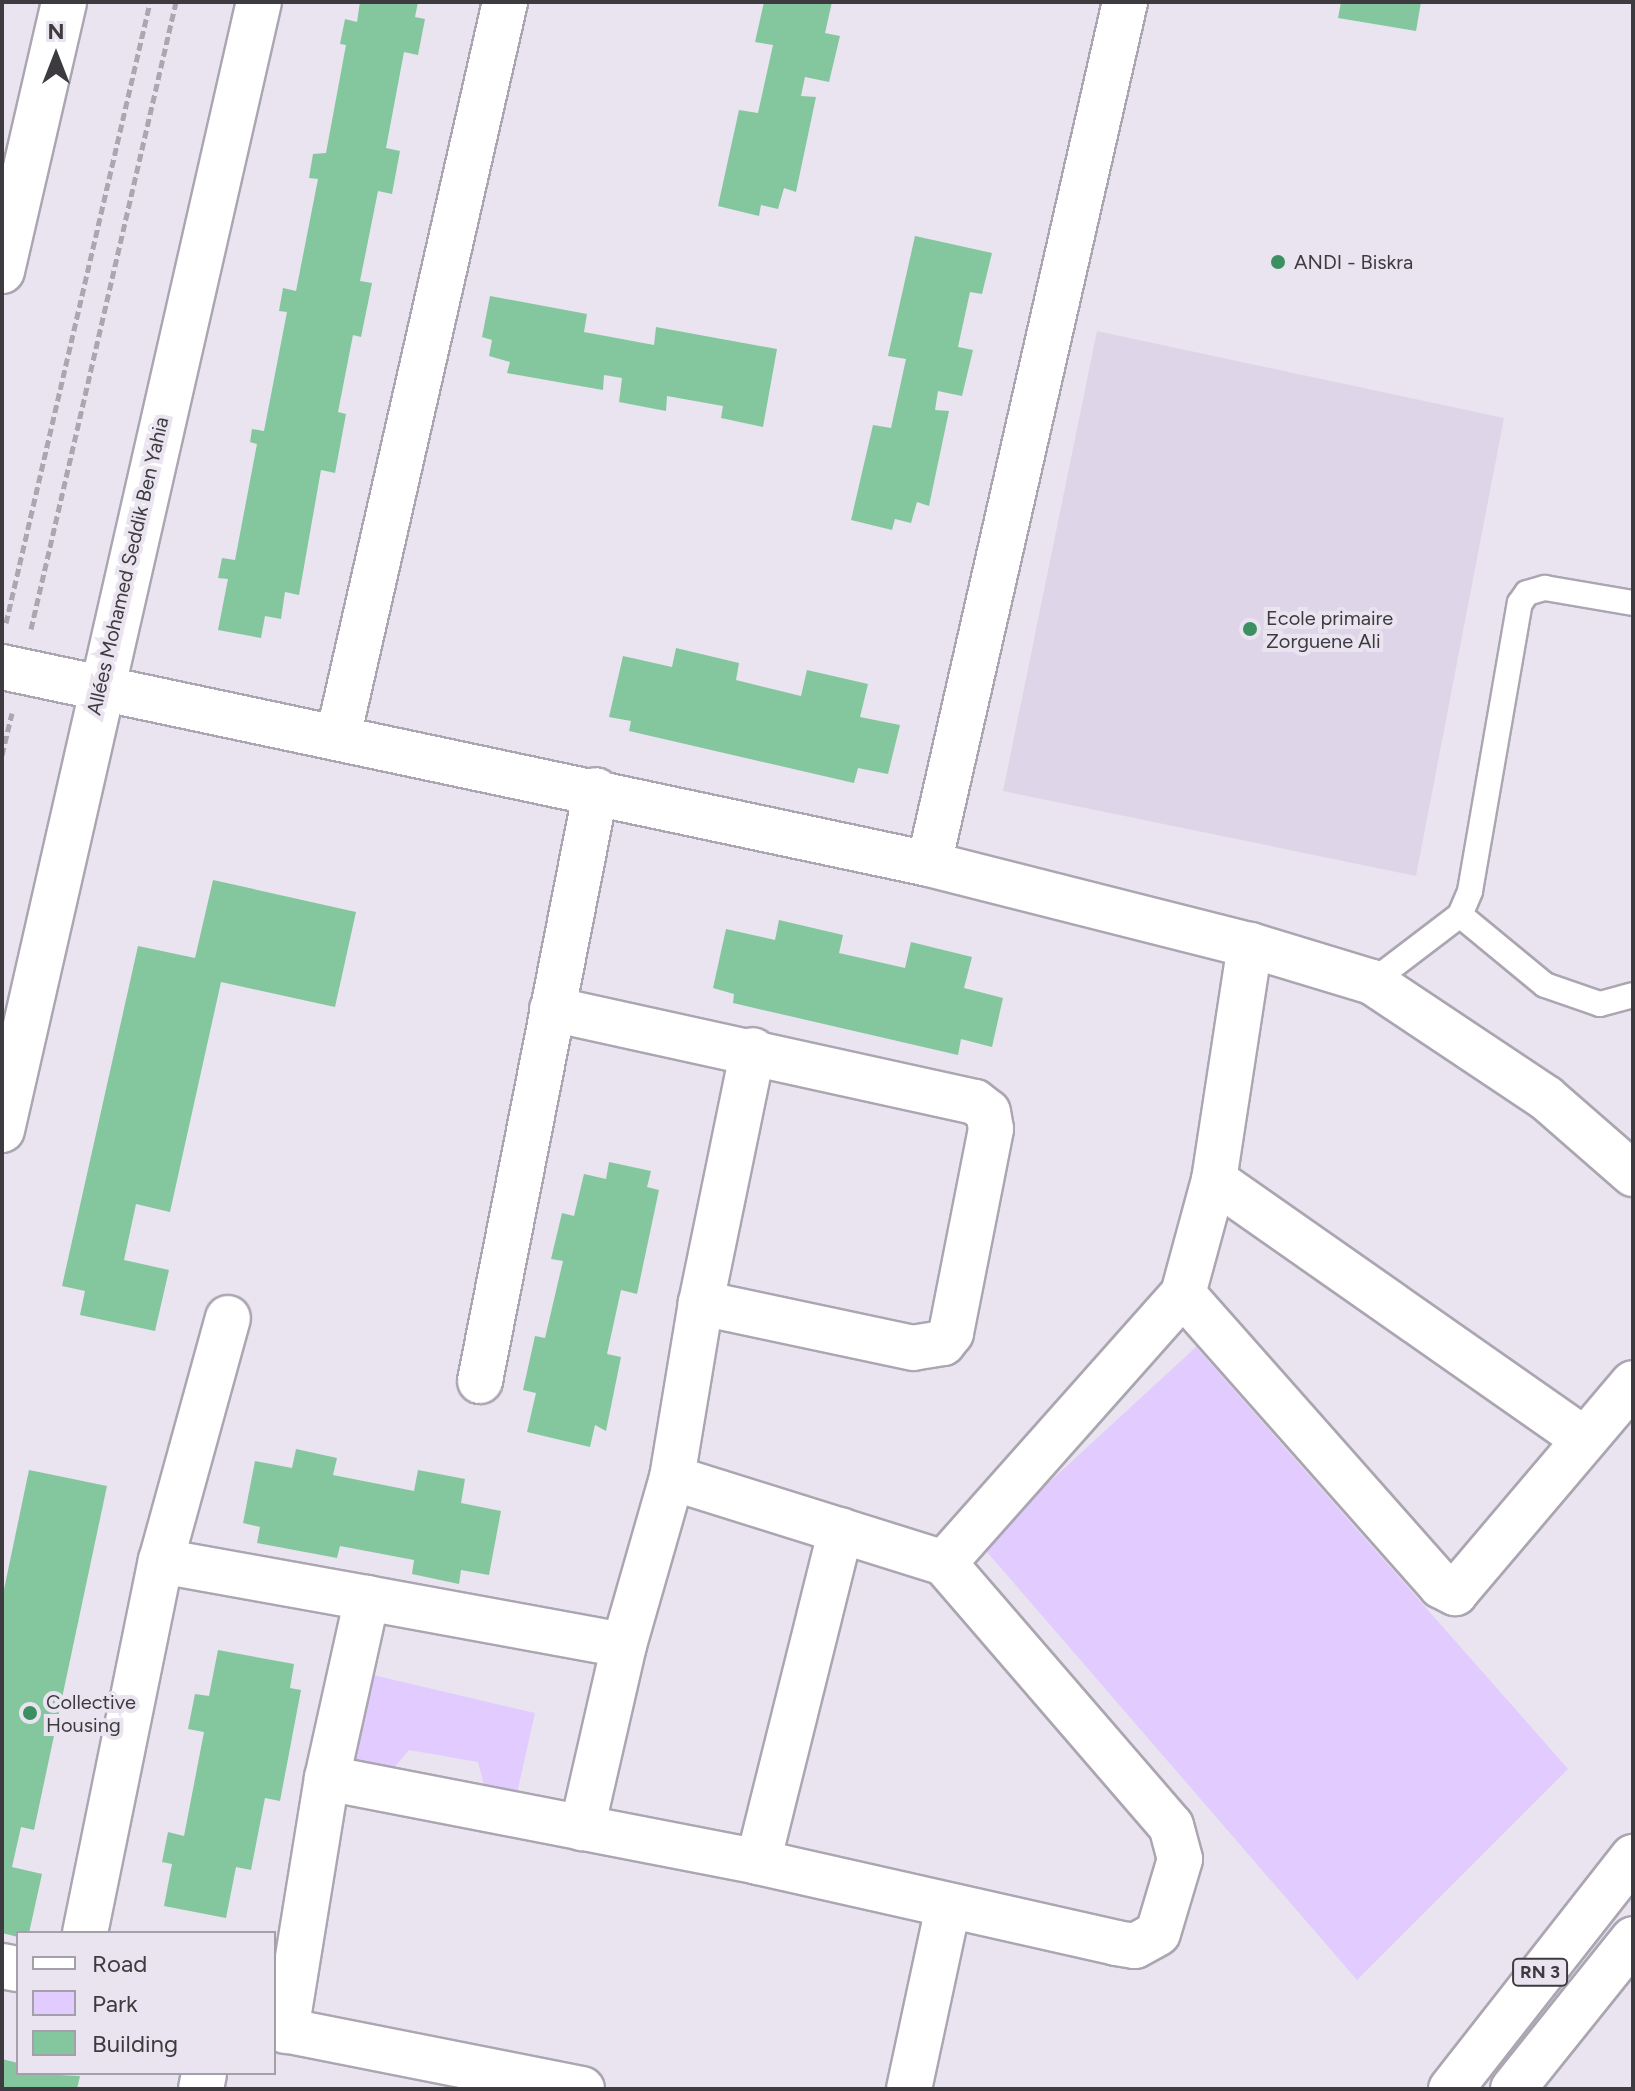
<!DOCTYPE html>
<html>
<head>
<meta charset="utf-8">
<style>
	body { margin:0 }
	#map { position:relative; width:1635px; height:2091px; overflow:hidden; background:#e9e4ef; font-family:Figtree,sans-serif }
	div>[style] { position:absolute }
	.built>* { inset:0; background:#ded6e8 }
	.green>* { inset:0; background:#e2cbfe }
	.building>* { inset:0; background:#84c79e }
	.path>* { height:5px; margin-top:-2.5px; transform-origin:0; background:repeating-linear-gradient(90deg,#aba7b0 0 8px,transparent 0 12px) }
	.roads { filter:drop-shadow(2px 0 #aba6b1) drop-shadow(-2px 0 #aba6b1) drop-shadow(0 2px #aba6b1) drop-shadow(0 -2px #aba6b1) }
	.lane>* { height:24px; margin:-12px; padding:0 12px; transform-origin:12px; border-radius:12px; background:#fff }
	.street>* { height:44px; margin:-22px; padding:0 22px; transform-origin:22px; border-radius:22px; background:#fff }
	.secondary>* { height:44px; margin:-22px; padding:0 22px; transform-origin:22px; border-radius:22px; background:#fff }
	.primary>* { height:44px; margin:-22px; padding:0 22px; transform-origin:22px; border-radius:22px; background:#fff }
	.dots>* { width:22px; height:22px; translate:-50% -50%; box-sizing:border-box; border:4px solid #e9e4ef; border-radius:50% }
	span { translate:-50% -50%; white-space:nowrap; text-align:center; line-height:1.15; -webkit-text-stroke:8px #e9e4ef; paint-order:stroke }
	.shield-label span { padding:2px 6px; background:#e9e4ef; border:2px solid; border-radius:6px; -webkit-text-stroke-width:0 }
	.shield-label { font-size:18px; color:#3d3b3f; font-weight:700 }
	.poi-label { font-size:20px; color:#3d3b3f }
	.left { translate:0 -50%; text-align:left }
	.street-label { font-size:20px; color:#3d3b3f }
	.frame { position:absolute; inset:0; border:4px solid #3d3b3f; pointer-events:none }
	.legend { position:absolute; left:16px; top:1931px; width:260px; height:144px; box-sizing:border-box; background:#e9e4ef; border:2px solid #a4a0a9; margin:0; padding:10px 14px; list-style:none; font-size:24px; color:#3d3b3f }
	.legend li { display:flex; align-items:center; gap:16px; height:40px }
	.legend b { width:40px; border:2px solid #a4a0a9 }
	.north { position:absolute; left:16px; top:16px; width:80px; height:80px; -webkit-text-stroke:6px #e9e4ef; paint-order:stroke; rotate:0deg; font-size:22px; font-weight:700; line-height:32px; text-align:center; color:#3d3b3f }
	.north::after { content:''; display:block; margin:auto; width:28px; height:36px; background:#3d3b3f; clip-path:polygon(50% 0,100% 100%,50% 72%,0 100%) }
</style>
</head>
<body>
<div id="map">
	<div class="built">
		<i style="clip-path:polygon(1097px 331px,1504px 418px,1416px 876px,1003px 791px)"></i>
	</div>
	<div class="green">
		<i style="clip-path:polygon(1196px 1347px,1568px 1769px,1357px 1980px,981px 1545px)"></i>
		<i style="clip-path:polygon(373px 1675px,535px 1713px,517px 1793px,484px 1785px,478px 1762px,409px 1750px,389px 1774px,352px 1766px)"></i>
	</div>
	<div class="building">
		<i style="clip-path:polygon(360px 2px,418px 2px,415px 17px,425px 19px,418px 55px,404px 52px,386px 148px,400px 151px,392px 194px,378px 191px,360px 281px,372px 283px,361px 337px,353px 335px,338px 412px,346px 414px,335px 473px,321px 470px,299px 595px,285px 592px,281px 619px,265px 616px,261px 638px,218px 630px,228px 579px,218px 578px,222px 558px,235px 560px,257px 444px,250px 442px,252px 429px,264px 431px,287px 312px,279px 311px,283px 288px,296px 291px,318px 179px,309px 178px,313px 154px,326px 153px,346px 45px,340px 44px,345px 19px,357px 22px)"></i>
		<i style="clip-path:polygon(764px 2px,832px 2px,825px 33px,840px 36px,829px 82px,805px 77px,801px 96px,816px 97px,796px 192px,784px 188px,778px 209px,761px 205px,759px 216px,718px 206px,739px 110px,758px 113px,773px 45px,755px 42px)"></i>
		<i style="clip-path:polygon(1341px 2px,1421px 2px,1416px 31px,1338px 18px)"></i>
		<i style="clip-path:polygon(915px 236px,992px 253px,982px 294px,970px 292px,958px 347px,973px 350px,962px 396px,938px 391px,935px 410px,949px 411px,929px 506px,917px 502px,911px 523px,895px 519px,892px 530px,851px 520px,873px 425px,891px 428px,906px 359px,888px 356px)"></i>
		<i style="clip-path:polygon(490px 296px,587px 314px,584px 332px,654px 345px,656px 327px,777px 349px,763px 427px,721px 418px,723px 406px,667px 396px,666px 411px,619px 402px,622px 378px,604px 375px,603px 390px,507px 373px,510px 362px,489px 356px,492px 340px,482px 337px)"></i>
		<i style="clip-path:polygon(676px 648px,739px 663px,736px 680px,801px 696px,807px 670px,868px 684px,860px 717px,900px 725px,888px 774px,858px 768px,854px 783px,629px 731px,631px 721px,609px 717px,623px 656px,672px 667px)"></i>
		<i style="clip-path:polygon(213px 880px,356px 912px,335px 1007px,221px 982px,170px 1212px,136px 1204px,124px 1260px,169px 1270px,155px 1331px,80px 1315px,85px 1291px,62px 1286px,138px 946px,195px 958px)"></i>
		<i style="clip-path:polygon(779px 920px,843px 935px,839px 953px,905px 968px,911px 942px,972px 957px,964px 988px,1003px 998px,992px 1047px,961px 1039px,958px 1055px,733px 1003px,734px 994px,713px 988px,726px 929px,775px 940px)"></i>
		<i style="clip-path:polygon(609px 1162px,651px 1171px,647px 1187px,659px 1190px,637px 1294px,621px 1290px,607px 1354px,621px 1357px,606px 1431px,595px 1425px,590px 1447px,527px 1432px,536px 1393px,523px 1390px,535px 1336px,545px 1338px,563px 1261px,551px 1259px,562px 1213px,574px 1216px,584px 1174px,606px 1179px)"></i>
		<i style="clip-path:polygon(296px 1449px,337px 1458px,333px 1475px,414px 1491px,418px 1470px,465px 1479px,461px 1503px,501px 1511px,489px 1575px,461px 1570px,459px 1584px,412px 1574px,414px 1560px,340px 1546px,337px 1558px,257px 1543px,260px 1527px,243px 1523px,255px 1461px,292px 1468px)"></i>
		<i style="clip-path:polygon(29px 1470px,107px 1486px,34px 1830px,21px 1827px,12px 1867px,42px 1874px,29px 1933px,18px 1937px,2px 1933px,2px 1599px)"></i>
		<i style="clip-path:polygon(218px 1650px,294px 1664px,290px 1688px,301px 1690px,280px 1801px,265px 1798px,251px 1870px,236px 1867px,226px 1918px,164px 1906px,172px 1864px,162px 1862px,168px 1832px,184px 1836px,204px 1732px,188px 1729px,195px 1694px,209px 1696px)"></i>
		<i style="clip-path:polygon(2px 2059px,18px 2063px,18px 2073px,80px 2076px,77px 2089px,2px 2089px)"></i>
	</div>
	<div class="path">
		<i style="left:6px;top:623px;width:637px;rotate:-76.94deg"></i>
		<i style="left:31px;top:629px;width:644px;rotate:-76.98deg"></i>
		<i style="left:2px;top:755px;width:43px;rotate:-76.6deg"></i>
	</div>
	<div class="roads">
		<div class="lane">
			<i style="left:1460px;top:915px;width:110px;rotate:39.5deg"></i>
			<i style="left:1545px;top:985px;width:58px;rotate:19.1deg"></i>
			<i style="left:1600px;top:1004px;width:34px;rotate:-15deg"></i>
			<i style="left:1372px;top:982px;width:111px;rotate:-37.3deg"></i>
			<i style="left:1460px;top:915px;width:26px;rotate:-67deg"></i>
			<i style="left:1470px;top:891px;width:292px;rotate:-80.2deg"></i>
			<i style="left:1520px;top:603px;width:12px;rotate:-55deg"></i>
			<i style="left:1527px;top:593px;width:19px;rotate:-16deg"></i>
			<i style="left:1545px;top:588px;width:89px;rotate:9.7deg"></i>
		</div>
		<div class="street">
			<i style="left:2px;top:667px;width:948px;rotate:12deg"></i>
			<i style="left:929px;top:864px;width:331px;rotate:14.2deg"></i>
			<i style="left:1250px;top:945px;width:127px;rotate:16.9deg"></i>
			<i style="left:1372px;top:982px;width:209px;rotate:33.7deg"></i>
			<i style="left:1546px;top:1098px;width:116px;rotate:41.1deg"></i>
			<i style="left:338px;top:737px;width:754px;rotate:-77.2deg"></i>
			<i style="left:929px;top:864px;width:884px;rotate:-77.19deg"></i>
			<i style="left:552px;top:1009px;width:433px;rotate:12.4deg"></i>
			<i style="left:975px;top:1102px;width:16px;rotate:38deg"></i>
			<i style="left:988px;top:1112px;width:17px;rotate:80deg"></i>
			<i style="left:991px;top:1129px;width:208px;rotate:101.1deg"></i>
			<i style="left:951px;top:1333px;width:13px;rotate:129deg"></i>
			<i style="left:943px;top:1343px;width:30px;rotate:171deg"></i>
			<i style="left:913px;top:1348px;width:217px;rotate:-168deg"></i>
			<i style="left:1214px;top:1180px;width:452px;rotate:35deg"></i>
			<i style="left:1183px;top:1294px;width:390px;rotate:48.5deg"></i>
			<i style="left:1441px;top:1586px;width:16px;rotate:27deg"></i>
			<i style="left:1455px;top:1593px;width:275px;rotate:-49.7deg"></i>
			<i style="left:480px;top:1381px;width:602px;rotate:-78.9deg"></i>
			<i style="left:161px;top:1561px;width:209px;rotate:10.2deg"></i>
			<i style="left:367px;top:1598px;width:184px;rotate:102.5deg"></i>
			<i style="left:327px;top:1778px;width:439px;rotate:11deg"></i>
			<i style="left:758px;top:1862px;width:367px;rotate:12.7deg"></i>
			<i style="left:1116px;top:1943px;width:19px;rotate:9deg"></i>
			<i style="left:1135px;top:1946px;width:26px;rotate:-29deg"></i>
			<i style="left:1158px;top:1933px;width:77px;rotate:-73.4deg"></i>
			<i style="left:1180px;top:1859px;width:34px;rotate:-105deg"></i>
			<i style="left:1171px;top:1826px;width:347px;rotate:-130.8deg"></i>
			<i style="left:944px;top:1563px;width:285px;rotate:-162.6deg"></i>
			<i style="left:944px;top:1563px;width:360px;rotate:-48.4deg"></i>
			<i style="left:1183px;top:1294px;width:118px;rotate:-74.8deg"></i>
			<i style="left:1214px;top:1180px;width:238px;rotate:-81.3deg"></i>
			<i style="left:367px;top:1598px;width:261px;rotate:10.4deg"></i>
			<i style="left:624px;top:1645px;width:188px;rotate:102.9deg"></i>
			<i style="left:624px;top:1645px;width:174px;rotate:-74deg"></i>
			<i style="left:672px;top:1478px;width:177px;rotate:-80.6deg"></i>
			<i style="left:701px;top:1303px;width:258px;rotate:-78.4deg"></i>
			<i style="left:758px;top:1862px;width:342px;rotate:-76deg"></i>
			<i style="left:85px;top:1933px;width:380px;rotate:-78.5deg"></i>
			<i style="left:161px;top:1561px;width:252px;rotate:-74.6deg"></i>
			<i style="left:2px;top:1966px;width:16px;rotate:11deg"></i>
			<i style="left:274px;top:2028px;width:314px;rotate:11.2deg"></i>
			<i style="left:286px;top:2031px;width:256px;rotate:-80.8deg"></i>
			<i style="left:201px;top:2089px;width:16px;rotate:-79deg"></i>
			<i style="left:909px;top:2089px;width:186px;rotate:-77.9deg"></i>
		</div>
		<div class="secondary">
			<i style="left:2px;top:271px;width:276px;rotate:-77deg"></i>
			<i style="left:2px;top:1130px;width:1157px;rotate:-77.17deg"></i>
		</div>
		<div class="primary">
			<i style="left:1451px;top:2089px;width:295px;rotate:-51.9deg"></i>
			<i style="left:1513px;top:2089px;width:192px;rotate:-51.3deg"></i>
		</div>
	</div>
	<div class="dots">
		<i style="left:1278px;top:262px;background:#3c8f61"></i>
		<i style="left:1250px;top:629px;background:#3c8f61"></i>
		<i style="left:30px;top:1713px;background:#3c8f61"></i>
	</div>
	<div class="shield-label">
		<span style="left:1540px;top:1972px">RN 3</span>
	</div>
	<div class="poi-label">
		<span class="left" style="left:1294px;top:262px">ANDI - Biskra</span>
		<span class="left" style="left:1266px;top:630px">Ecole primaire<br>Zorguene Ali</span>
		<span class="left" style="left:46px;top:1714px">Collective<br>Housing</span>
	</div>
	<div class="street-label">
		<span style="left:128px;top:566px;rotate:-77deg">Allées Mohamed Seddik Ben Yahia</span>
	</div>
	<div class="frame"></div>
	<ul class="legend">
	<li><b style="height:10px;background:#fff"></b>Road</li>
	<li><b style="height:22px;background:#e2cbfe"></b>Park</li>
	<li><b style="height:22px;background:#84c79e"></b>Building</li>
	</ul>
	<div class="north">N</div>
</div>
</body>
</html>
